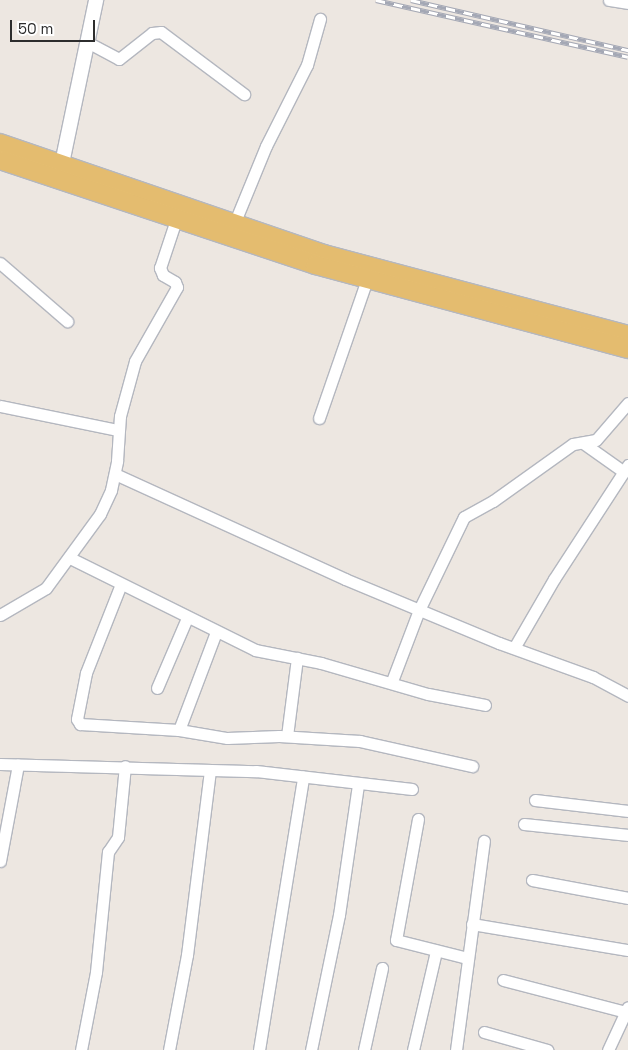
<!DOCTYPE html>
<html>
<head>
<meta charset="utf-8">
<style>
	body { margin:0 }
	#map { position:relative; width:628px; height:1050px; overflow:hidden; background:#ede7e1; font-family:"Space Grotesk",sans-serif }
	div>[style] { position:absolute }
	.roads { filter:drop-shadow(1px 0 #b4b7bf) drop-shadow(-1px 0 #b4b7bf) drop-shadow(0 1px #b4b7bf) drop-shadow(0 -1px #b4b7bf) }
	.minor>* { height:11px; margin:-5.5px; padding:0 5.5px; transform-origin:5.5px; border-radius:5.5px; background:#fff }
	.tertiary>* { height:14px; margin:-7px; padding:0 7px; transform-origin:7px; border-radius:7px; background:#fff }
	.primary>* { height:18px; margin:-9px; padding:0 9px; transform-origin:9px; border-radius:9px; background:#e4bc6f }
	.rail>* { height:5px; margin-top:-2.5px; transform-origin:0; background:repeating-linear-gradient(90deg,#fff 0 9px,#a4a8b5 0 18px); box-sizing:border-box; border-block:1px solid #a4a8b5 }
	span { translate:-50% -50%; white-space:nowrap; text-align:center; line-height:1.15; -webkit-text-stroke:4.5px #fff; paint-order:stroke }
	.scale { position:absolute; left:10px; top:20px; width:85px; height:22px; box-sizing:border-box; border:2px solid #2d2d2d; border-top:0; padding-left:6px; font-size:15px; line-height:18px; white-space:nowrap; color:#2d2d2d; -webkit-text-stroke:4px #fff; paint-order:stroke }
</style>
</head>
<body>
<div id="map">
	<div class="roads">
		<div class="minor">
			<i style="left:609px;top:0;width:19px;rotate:9deg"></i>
			<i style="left:87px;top:42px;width:36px;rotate:28deg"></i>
			<i style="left:119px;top:59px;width:42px;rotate:-38.2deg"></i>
			<i style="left:152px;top:33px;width:9px;rotate:-6deg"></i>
			<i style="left:161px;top:32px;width:104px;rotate:36.8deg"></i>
			<i style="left:234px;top:224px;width:84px;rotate:-67.7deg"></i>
			<i style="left:266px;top:146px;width:91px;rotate:-63.2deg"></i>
			<i style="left:307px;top:65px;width:48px;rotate:-74.2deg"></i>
			<i style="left:0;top:263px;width:89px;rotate:40.9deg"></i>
			<i style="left:0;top:406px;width:120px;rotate:11.5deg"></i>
			<i style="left:319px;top:418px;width:147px;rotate:-70.9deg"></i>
			<i style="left:583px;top:443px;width:50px;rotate:35.3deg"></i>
			<i style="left:115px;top:474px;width:253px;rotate:24.5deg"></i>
			<i style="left:345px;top:579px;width:167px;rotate:22.6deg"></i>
			<i style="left:499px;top:643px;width:100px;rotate:19.9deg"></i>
			<i style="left:593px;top:677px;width:40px;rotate:28deg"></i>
			<i style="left:70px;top:558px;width:207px;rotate:26.4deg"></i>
			<i style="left:255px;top:650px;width:67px;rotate:11.1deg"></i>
			<i style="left:321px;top:663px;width:111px;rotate:16.2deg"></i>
			<i style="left:428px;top:694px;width:58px;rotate:10.9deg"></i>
			<i style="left:121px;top:584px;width:96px;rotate:111.5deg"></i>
			<i style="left:86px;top:673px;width:47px;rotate:101.1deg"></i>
			<i style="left:77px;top:719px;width:6px;rotate:59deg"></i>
			<i style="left:80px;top:724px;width:99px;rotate:3.5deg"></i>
			<i style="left:179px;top:730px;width:49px;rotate:9.5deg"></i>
			<i style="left:227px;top:738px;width:52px;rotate:-2.2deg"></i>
			<i style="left:279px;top:736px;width:81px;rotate:3.5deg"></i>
			<i style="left:360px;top:741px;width:115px;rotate:12.6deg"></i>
			<i style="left:0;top:615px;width:53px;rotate:-30.4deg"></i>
			<i style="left:46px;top:588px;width:92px;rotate:-53.9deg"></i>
			<i style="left:100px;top:514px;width:26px;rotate:-65deg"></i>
			<i style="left:111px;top:490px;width:30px;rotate:-78deg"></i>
			<i style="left:117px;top:461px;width:45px;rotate:-86.2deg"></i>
			<i style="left:120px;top:416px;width:57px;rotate:-74.7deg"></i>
			<i style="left:135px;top:361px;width:85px;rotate:-60.4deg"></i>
			<i style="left:177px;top:287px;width:5px;rotate:-112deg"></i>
			<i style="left:175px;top:282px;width:14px;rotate:-150deg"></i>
			<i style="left:163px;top:275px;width:8px;rotate:-113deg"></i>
			<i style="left:160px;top:268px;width:51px;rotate:-71.6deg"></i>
			<i style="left:514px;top:648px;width:80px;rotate:-59.9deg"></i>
			<i style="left:554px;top:579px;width:136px;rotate:-57deg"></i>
			<i style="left:392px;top:681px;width:76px;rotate:-69.2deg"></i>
			<i style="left:419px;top:610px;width:103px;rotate:-64.2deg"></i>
			<i style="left:464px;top:517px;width:33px;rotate:-29deg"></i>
			<i style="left:493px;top:501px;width:98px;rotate:-35.5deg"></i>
			<i style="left:573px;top:444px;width:23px;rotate:-10deg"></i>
			<i style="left:596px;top:440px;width:49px;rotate:-49.1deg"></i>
			<i style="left:157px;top:688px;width:76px;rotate:-66.8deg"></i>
			<i style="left:179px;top:730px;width:105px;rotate:-69.3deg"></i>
			<i style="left:287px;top:736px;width:79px;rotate:-82.7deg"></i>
			<i style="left:0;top:764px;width:256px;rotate:1.6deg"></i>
			<i style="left:256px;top:771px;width:157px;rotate:6.6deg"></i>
			<i style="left:535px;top:800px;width:94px;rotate:6.7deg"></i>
			<i style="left:418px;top:819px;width:123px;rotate:100.3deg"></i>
			<i style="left:396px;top:940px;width:73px;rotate:14.2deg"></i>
			<i style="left:524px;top:824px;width:105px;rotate:6deg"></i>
			<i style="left:0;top:861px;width:98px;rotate:-79.4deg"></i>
			<i style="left:532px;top:880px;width:98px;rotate:10.6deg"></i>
			<i style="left:472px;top:924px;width:158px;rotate:9.5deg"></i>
			<i style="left:503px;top:980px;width:127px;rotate:14.6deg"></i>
			<i style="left:484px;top:1032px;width:66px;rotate:15.9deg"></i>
			<i style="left:81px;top:1050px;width:79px;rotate:-79.1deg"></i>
			<i style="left:96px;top:972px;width:121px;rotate:-84.3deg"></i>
			<i style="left:108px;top:852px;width:18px;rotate:-56deg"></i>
			<i style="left:118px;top:837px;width:71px;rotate:-84.4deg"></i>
			<i style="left:169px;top:1050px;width:97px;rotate:-79.3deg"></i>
			<i style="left:187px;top:955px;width:186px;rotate:-82.9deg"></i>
			<i style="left:259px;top:1050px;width:277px;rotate:-80.8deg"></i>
			<i style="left:311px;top:1050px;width:138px;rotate:-78.3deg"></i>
			<i style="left:339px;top:915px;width:132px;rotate:-81.7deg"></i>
			<i style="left:364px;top:1050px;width:84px;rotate:-77.6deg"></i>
			<i style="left:413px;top:1050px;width:102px;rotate:-76.9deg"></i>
			<i style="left:456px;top:1050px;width:211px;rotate:-82.4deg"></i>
			<i style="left:608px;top:1050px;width:47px;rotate:-65.1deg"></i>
		</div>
		<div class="tertiary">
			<i style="left:60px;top:173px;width:177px;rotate:-78.2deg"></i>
		</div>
		<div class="primary">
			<i style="left:0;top:143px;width:342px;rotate:18.9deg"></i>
			<i style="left:324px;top:254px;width:315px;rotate:14.9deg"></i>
			<i style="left:0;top:160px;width:332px;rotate:18.4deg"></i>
			<i style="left:315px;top:265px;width:324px;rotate:15deg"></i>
		</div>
	</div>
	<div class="rail">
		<i style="left:376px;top:0;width:258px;rotate:12.7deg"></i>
		<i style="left:411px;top:0;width:223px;rotate:13deg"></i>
	</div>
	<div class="scale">50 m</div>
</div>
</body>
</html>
